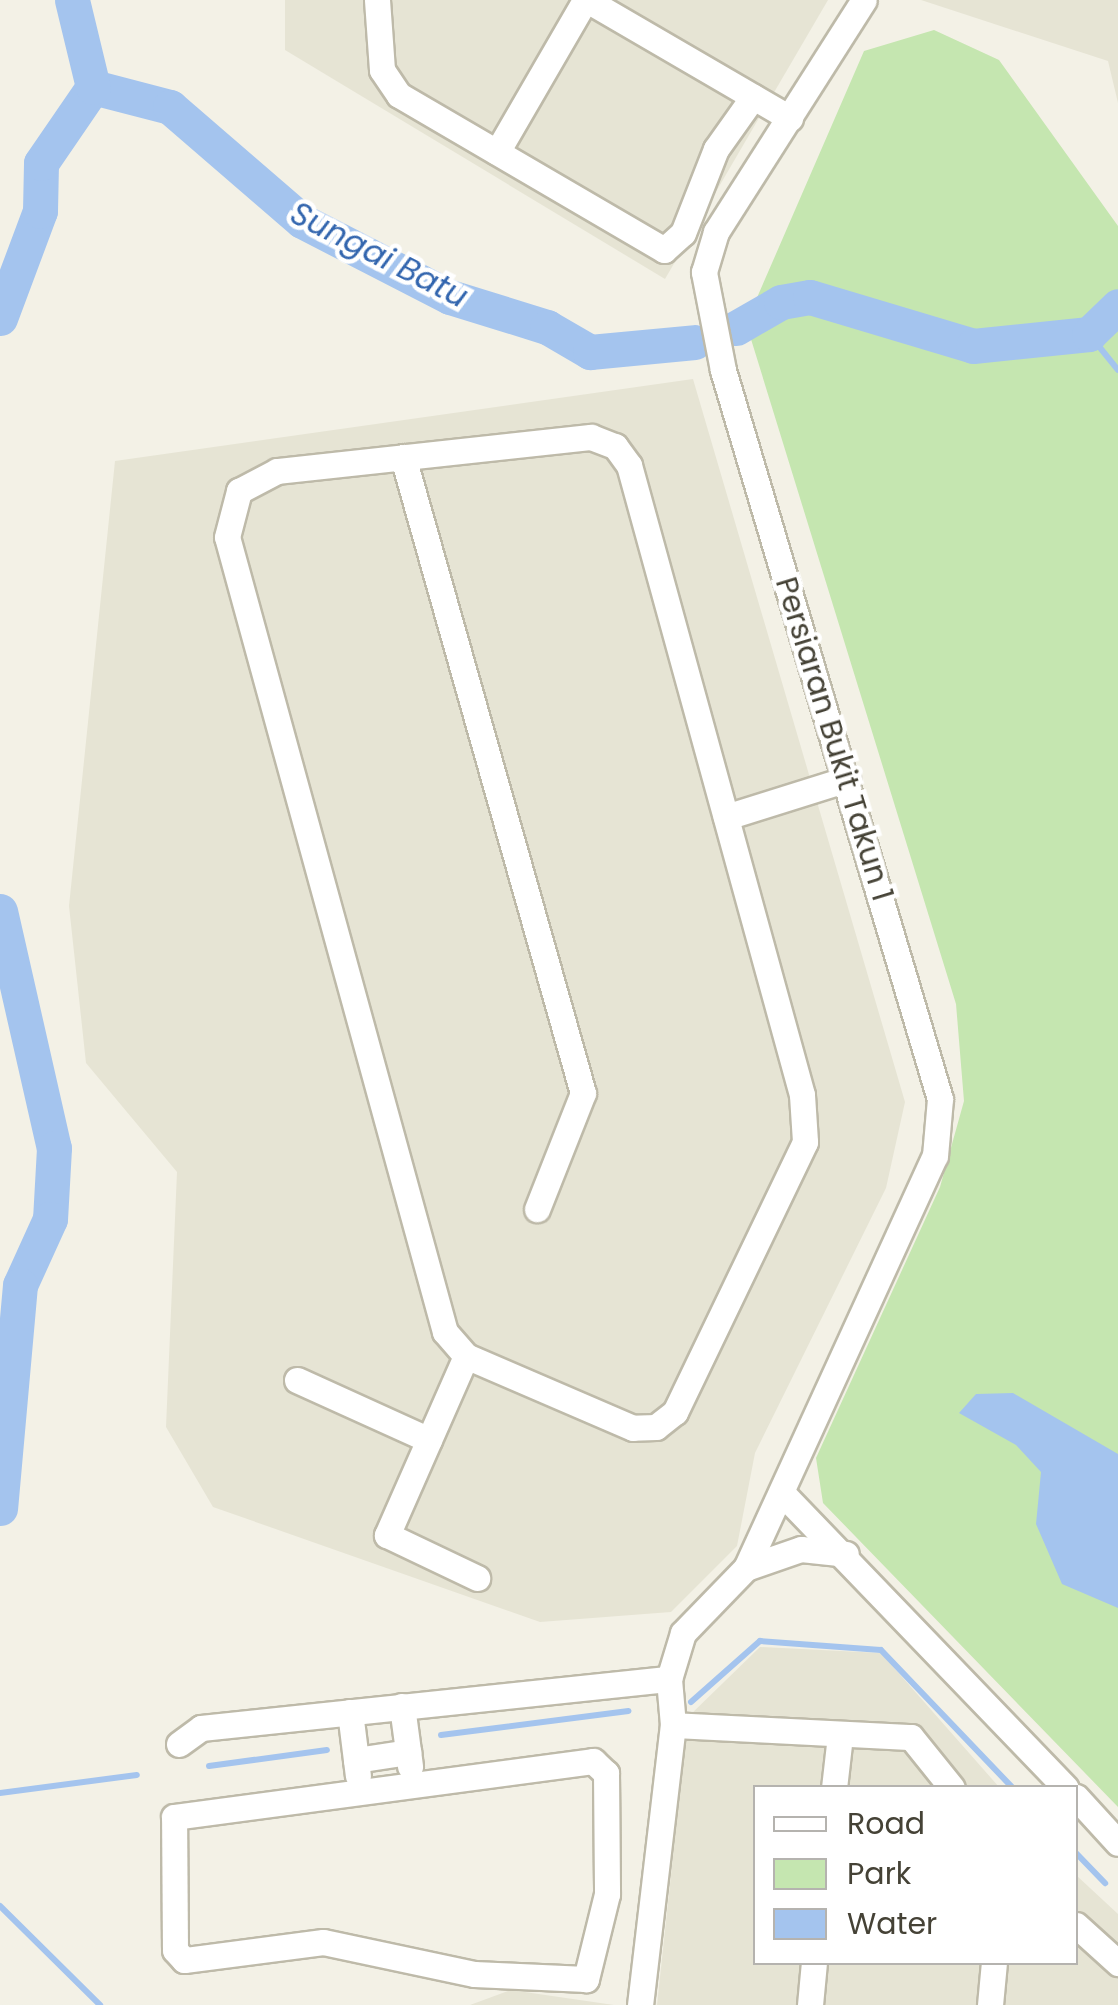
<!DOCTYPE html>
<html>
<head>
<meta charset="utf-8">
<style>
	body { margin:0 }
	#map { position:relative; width:1118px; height:2005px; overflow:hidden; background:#f3f1e6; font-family:Poppins,sans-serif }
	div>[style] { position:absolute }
	.residential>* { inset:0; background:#e6e4d4 }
	.green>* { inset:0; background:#c5e6b0 }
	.water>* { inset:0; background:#a4c4ee }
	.stream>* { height:6px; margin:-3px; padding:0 3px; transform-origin:3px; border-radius:3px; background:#a4c4ee }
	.river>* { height:35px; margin:-17.5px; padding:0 17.5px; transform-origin:17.5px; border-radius:17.5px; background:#a4c4ee }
	.roads { filter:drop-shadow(2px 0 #bebaa9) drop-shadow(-2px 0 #bebaa9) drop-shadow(0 2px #bebaa9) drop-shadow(0 -2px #bebaa9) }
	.minor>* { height:25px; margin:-12.5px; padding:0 12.5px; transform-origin:12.5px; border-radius:12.5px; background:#fff }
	span { translate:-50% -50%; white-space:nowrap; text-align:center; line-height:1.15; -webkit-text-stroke:9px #fff; paint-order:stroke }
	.street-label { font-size:30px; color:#454236 }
	.water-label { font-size:32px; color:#3265ae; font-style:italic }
	.legend { position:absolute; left:753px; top:1785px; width:325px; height:180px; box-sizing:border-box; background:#fff; border:2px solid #b5b3af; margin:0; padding:12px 18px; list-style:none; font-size:30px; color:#454236 }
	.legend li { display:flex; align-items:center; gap:20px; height:50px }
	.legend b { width:50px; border:2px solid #b5b3af }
</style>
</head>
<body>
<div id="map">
	<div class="residential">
		<i style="clip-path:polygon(285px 0,828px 0,665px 279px,285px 50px)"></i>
		<i style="clip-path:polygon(921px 0,1118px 0,1118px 103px,1108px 61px)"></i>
		<i style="clip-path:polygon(693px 379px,905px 1102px,886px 1188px,755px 1453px,737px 1546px,671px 1612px,540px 1622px,213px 1507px,166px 1427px,177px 1172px,86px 1063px,69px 906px,115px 461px)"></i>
		<i style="clip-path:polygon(760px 1647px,881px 1653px,999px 1787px,756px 1788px,756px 1962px,1076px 1962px,1076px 1875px,1118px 1914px,1118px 2005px,657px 2005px,688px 1717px)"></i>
		<i style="clip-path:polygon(511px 1990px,614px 2005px,470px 2005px)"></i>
	</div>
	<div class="green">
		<i style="clip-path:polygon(934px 30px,999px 60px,1118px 226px,1118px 1807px,823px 1503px,816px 1458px,940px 1187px,964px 1101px,956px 1004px,746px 323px,864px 51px)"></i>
	</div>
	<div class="water">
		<i style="clip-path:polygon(1013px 1393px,1118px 1454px,1118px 1608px,1062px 1584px,1036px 1524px,1041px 1472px,1016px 1445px,959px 1413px,976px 1394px)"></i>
	</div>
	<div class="stream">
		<i style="left:1089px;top:334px;width:46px;rotate:51.1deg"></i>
		<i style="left:691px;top:1702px;width:92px;rotate:-41.5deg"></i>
		<i style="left:760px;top:1641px;width:121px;rotate:4.3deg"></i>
		<i style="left:881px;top:1650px;width:191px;rotate:46.3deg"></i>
		<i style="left:441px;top:1735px;width:189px;rotate:-7.3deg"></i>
		<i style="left:209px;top:1766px;width:119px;rotate:-7.7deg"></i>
		<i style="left:0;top:1793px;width:138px;rotate:-7.5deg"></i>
		<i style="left:1076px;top:1853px;width:42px;rotate:46deg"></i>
		<i style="left:0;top:1906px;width:141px;rotate:44.7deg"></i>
	</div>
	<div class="river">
		<i style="left:93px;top:87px;width:80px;rotate:14.6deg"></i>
		<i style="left:170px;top:107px;width:174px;rotate:40.8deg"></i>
		<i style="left:302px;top:221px;width:166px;rotate:27.2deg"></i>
		<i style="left:450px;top:297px;width:102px;rotate:17.2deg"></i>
		<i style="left:547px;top:327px;width:50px;rotate:30.2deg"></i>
		<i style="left:590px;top:352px;width:105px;rotate:-5.4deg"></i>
		<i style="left:0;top:318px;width:114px;rotate:-69.5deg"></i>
		<i style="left:40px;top:211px;width:48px;rotate:-88.8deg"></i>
		<i style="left:41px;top:163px;width:92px;rotate:-55.6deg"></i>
		<i style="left:93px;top:87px;width:89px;rotate:-103.6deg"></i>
		<i style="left:736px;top:328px;width:52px;rotate:-30deg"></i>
		<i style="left:781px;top:302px;width:29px;rotate:-10deg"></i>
		<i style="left:810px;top:297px;width:170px;rotate:16.7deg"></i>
		<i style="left:973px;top:346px;width:117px;rotate:-5.9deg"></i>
		<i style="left:1089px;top:334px;width:40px;rotate:-44deg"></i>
		<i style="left:0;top:911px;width:243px;rotate:77.2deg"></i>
		<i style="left:54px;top:1148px;width:71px;rotate:93.2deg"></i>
		<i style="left:50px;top:1219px;width:72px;rotate:114.4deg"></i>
		<i style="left:20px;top:1285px;width:224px;rotate:95.1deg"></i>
	</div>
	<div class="roads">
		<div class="minor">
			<i style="left:377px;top:0;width:70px;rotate:85.9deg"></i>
			<i style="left:382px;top:70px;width:30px;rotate:56deg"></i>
			<i style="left:399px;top:95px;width:307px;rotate:30.3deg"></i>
			<i style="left:664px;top:250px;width:25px;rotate:-42deg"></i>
			<i style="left:683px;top:233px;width:90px;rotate:-68.6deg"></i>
			<i style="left:716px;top:149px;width:64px;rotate:-54.6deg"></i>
			<i style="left:587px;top:0;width:235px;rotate:30.2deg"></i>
			<i style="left:497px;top:152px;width:176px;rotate:-59.9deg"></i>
			<i style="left:591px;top:437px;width:26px;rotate:21deg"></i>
			<i style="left:615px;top:446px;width:24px;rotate:54deg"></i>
			<i style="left:629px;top:465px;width:653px;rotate:74.64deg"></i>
			<i style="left:802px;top:1095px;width:47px;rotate:86.3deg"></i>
			<i style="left:805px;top:1142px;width:300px;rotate:115.7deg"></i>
			<i style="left:675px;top:1412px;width:24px;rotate:142deg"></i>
			<i style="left:656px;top:1427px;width:23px;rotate:178deg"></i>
			<i style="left:633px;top:1428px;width:182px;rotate:-156.7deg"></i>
			<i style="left:466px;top:1356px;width:32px;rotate:-131deg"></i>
			<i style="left:445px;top:1332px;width:824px;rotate:-105.33deg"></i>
			<i style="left:227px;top:537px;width:48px;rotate:-75.4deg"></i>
			<i style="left:239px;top:491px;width:43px;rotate:-27.8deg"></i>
			<i style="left:277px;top:471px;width:316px;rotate:-6.2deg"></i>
			<i style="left:403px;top:457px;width:661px;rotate:74.2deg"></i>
			<i style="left:583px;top:1093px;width:125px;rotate:111.6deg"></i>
			<i style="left:726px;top:817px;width:127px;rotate:-17.4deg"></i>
			<i style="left:466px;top:1356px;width:196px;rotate:113.8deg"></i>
			<i style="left:387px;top:1535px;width:100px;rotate:25.5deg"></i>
			<i style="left:297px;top:1380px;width:145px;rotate:24.4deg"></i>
			<i style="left:782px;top:1493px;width:409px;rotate:46.1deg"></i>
			<i style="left:746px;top:1568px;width:58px;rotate:-19.1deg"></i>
			<i style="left:801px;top:1549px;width:45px;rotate:6.3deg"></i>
			<i style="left:402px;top:1706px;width:61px;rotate:82.4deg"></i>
			<i style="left:350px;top:1712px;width:64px;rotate:82.9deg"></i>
			<i style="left:673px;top:1725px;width:238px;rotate:2.9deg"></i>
			<i style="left:911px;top:1737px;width:65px;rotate:51.2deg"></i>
			<i style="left:179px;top:1744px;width:27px;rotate:-36deg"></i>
			<i style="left:201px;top:1728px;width:471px;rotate:-6deg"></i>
			<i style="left:356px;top:1760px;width:53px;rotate:-8.7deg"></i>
			<i style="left:593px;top:1761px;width:18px;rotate:43deg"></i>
			<i style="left:606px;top:1773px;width:121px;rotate:89.5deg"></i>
			<i style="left:607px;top:1894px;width:88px;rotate:103.9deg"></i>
			<i style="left:586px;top:1979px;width:112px;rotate:-177.4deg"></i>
			<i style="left:474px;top:1974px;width:154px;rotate:-168deg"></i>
			<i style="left:323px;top:1942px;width:140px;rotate:172.6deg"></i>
			<i style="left:184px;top:1960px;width:13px;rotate:-132deg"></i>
			<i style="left:175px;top:1950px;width:133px;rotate:-90.4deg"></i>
			<i style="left:174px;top:1817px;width:423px;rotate:-7.6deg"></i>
			<i style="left:834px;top:1788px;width:53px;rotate:-83.5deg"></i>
			<i style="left:1076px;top:1797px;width:62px;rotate:47.6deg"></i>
			<i style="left:1076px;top:1925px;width:57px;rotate:42.1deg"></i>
			<i style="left:640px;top:2005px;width:282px;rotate:-83.3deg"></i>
			<i style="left:673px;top:1725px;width:46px;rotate:-95deg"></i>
			<i style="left:669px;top:1679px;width:48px;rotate:-73.1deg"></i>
			<i style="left:683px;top:1633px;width:91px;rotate:-45.9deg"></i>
			<i style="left:746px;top:1568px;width:453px;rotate:-65.4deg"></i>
			<i style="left:935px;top:1156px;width:57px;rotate:-85deg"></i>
			<i style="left:940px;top:1099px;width:761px;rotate:-106.58deg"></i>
			<i style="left:723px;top:370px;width:100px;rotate:-101deg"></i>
			<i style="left:704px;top:272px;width:42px;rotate:-73.3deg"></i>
			<i style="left:716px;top:232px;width:275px;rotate:-57.5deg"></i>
			<i style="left:810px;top:2005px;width:43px;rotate:-84.7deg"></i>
			<i style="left:990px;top:2005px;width:43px;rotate:-84.7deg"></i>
		</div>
	</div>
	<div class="street-label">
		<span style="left:834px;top:739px;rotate:73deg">Persiaran Bukit Takun 1</span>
	</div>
	<div class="water-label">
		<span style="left:379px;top:255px;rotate:27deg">Sungai Batu</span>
	</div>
	<ul class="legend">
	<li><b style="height:12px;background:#fff"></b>Road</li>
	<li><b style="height:28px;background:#c5e6b0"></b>Park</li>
	<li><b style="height:28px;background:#a4c4ee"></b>Water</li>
	</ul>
</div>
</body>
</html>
